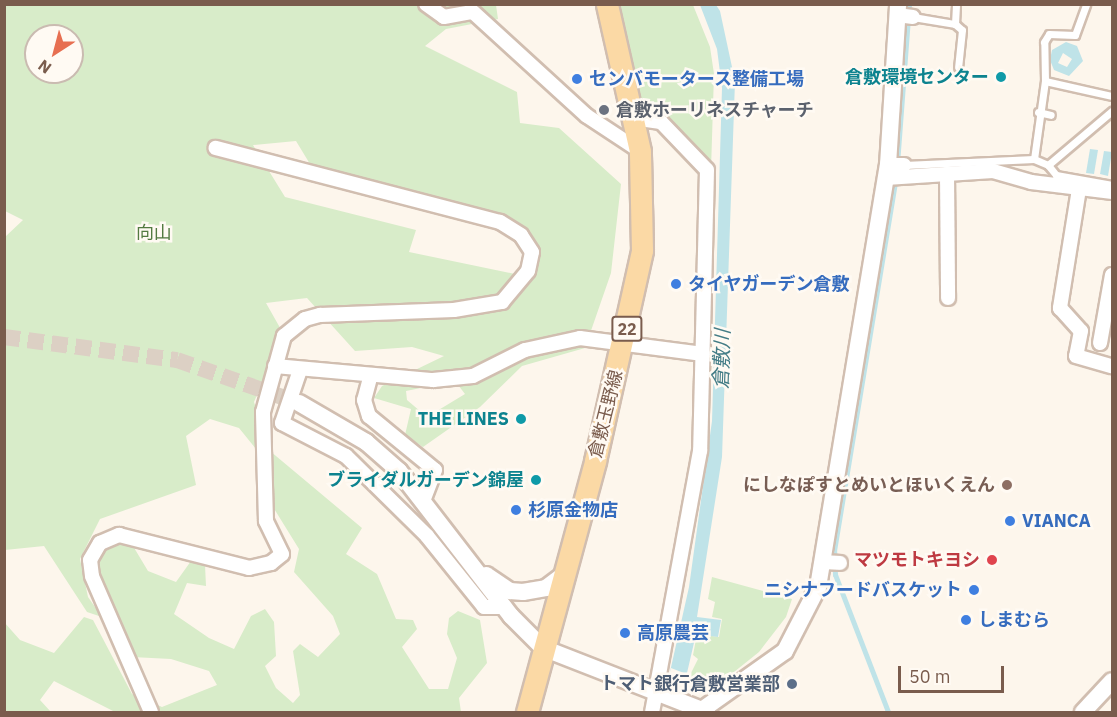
<!DOCTYPE html>
<html>
<head>
<meta charset="utf-8">
<style>
	body { margin:0 }
	#map { position:relative; width:1117px; height:717px; overflow:hidden; background:#fdf6ec; font-family:"IBM Plex Sans","Noto Sans JP",sans-serif }
	div>[style] { position:absolute }
	.green>* { inset:0; background:#d8ecc9 }
	.water>* { inset:0; background:#bfe3e8 }
	.pier>* { inset:0; background:#fdf6ec }
	.stream>* { height:4.5px; margin:-2.25px; padding:0 2.25px; transform-origin:2.25px; border-radius:2.25px; background:#bfe3e8 }
	.tertiary-tunnel>* { height:16px; margin-top:-8px; transform-origin:0; background:repeating-linear-gradient(90deg,#dcd0c4 0 16px,transparent 0 24px) }
	.roads { filter:drop-shadow(2px 0 #d1beb0) drop-shadow(-2px 0 #d1beb0) drop-shadow(0 2px #d1beb0) drop-shadow(0 -2px #d1beb0) }
	.service>* { height:7px; margin:-3.5px; padding:0 3.5px; transform-origin:3.5px; border-radius:3.5px; background:#fff }
	.minor>* { height:14px; margin:-7px; padding:0 7px; transform-origin:7px; border-radius:7px; background:#fff }
	.tertiary>* { height:16px; margin:-8px; padding:0 8px; transform-origin:8px; border-radius:8px; background:#fff }
	.primary>* { height:21px; margin:-10.5px; padding:0 10.5px; transform-origin:10.5px; border-radius:10.5px; background:#fbd9a5 }
	.dots>* { width:16px; height:16px; translate:-50% -50%; box-sizing:border-box; border:3px solid #fffaf3; border-radius:50% }
	span { translate:-50% -50%; white-space:nowrap; text-align:center; line-height:1.15; -webkit-text-stroke:5px #fffaf3; paint-order:stroke }
	.shield-label span { padding:2px 4px; background:#fffaf3; border:2px solid; border-radius:4px; -webkit-text-stroke-width:0 }
	.shield-label { font-size:16px; color:#7a5c4d; font-weight:700 }
	.culture-label { font-size:18px; color:#0d838f; font-weight:700 }
	.right { translate:-100% -50%; text-align:right }
	.shop-label { font-size:18px; color:#366cbe; font-weight:700 }
	.left { translate:0 -50%; text-align:left }
	.worship-label { font-size:18px; color:#5b616d; font-weight:700 }
	.park-label { font-size:18px; color:#537a41 }
	.street-label { font-size:18px; color:#7a5c4d }
	.education-label { font-size:18px; color:#785e54; font-weight:700 }
	.health-label { font-size:18px; color:#be3a42; font-weight:700 }
	.service-label { font-size:18px; color:#4e5e75; font-weight:700 }
	.water-label { font-size:20px; color:#437c86; font-style:italic }
	.frame { position:absolute; inset:0; border:6px solid #7a5c4d; pointer-events:none }
	.north { position:absolute; left:24px; top:24px; width:60px; height:60px; box-sizing:border-box; background:#fffaf3; border:2px solid #cabbb1; border-radius:50%; rotate:216deg; font-size:16px; font-weight:700; line-height:24px; text-align:center; color:#7a5c4d }
	.north::after { content:''; display:block; margin:auto; width:21px; height:27px; background:#e76f51; clip-path:polygon(50% 0,100% 100%,50% 72%,0 100%) }
	.scale { position:absolute; left:898px; top:666px; width:106px; height:27px; box-sizing:border-box; border:3px solid #7a5c4d; border-top:0; padding-left:8px; font-size:18px; line-height:21px; white-space:nowrap; color:#7a5c4d; -webkit-text-stroke:4px #fffaf3; paint-order:stroke }
</style>
</head>
<body>
<div id="map">
	<div class="green">
		<i style="clip-path:polygon(evenodd,5px 5px,496px 5px,498px 19px,446px 29px,425px 46px,517px 92px,520px 123px,559px 128px,621px 184px,611px 273px,585px 348px,522px 366px,480px 407px,423px 447px,405px 435px,411px 409px,374px 398px,382px 386px,444px 356px,412px 347px,355px 351px,307px 298px,266px 303px,283px 333px,254px 402px,270px 451px,362px 528px,346px 554px,377px 574px,396px 619px,413px 620px,417px 629px,402px 647px,429px 689px,448px 689px,457px 658px,447px 634px,449px 618px,458px 611px,480px 620px,487px 663px,459px 698px,461px 712px,115px 712px,54px 681px,40px 700px,51px 712px,5px 712px,4px 622px,20px 640px,54px 653px,84px 617px,93px 620px,132px 694px,162px 707px,217px 685px,209px 671px,171px 659px,132px 657px,99px 581px,100px 554px,116px 544px,133px 546px,148px 571px,176px 582px,191px 561px,205px 565px,206px 586px,187px 583px,174px 614px,209px 638px,234px 649px,251px 616px,265px 609px,274px 622px,276px 656px,265px 666px,276px 688px,293px 703px,300px 695px,293px 651px,300px 644px,318px 657px,340px 634px,333px 616px,294px 572px,299px 549px,273px 507px,272px 469px,239px 428px,210px 419px,186px 436px,196px 485px,100px 519px,80px 559px,88px 597px,102px 617px,87px 612px,44px 546px,5px 550px,5px 237px,23px 220px,5px 211px,5px 5px,36px 36px,72px 36px,72px 72px,36px 72px,36px 36px,5px 5px,296px 141px,313px 169px,494px 214px,523px 249px,522px 264px,515px 274px,409px 252px,416px 230px,285px 197px,253px 145px,296px 141px,5px 5px,455px 381px,465px 394px,427px 417px,407px 400px,406px 391px,455px 381px)"></i>
		<i style="clip-path:polygon(618px 5px,693px 5px,710px 47px,714px 74px,711px 170px,659px 115px,640px 108px)"></i>
		<i style="clip-path:polygon(712px 577px,792px 599px,786px 617px,759px 652px,734px 672px,703px 684px,689px 677px,698px 659px,693px 655px,697px 634px,719px 637px,722px 619px,712px 617px,715px 602px,708px 599px)"></i>
	</div>
	<div class="water">
		<i style="clip-path:polygon(700px 5px,716px 5px,720px 11px,735px 81px,722px 457px,697px 617px,721px 620px,718px 637px,696px 634px,678px 712px,661px 712px,689px 587px,712px 421px,722px 88px,717px 49px)"></i>
		<i style="clip-path:polygon(evenodd,1066px 42px,1077px 46px,1083px 61px,1069px 76px,1054px 70px,1050px 60px,1052px 50px,1066px 42px,1063px 53px,1072px 59px,1067px 67px,1058px 63px,1063px 53px)"></i>
		<i style="clip-path:polygon(1090px 149px,1098px 150px,1094px 174px,1086px 173px)"></i>
		<i style="clip-path:polygon(1104px 151px,1112px 152px,1108px 176px,1100px 174px)"></i>
	</div>
	<div class="pier">
		<i style="clip-path:polygon(671px 668px,689px 675px,680px 712px,659px 712px)"></i>
	</div>
	<div class="stream">
		<i style="left:897px;top:164px;width:160px;rotate:-85.7deg"></i>
		<i style="left:888px;top:712px;width:147px;rotate:-111.1deg"></i>
		<i style="left:835px;top:575px;width:24px;rotate:-92deg"></i>
		<i style="left:834px;top:551px;width:378px;rotate:-80.6deg"></i>
	</div>
	<div class="tertiary-tunnel">
		<i style="left:4px;top:337px;width:175px;rotate:7.6deg"></i>
		<i style="left:177px;top:360px;width:129px;rotate:19.4deg"></i>
	</div>
	<div class="roads">
		<div class="service">
			<i style="left:913px;top:17px;width:43px;rotate:9.5deg"></i>
			<i style="left:955px;top:24px;width:20px;rotate:-87deg"></i>
			<i style="left:955px;top:24px;width:9px;rotate:41deg"></i>
			<i style="left:962px;top:30px;width:37px;rotate:96deg"></i>
			<i style="left:1045px;top:81px;width:39px;rotate:-91deg"></i>
			<i style="left:1044px;top:42px;width:9px;rotate:-58deg"></i>
			<i style="left:1049px;top:34px;width:26px;rotate:2deg"></i>
			<i style="left:1075px;top:35px;width:33px;rotate:-70deg"></i>
			<i style="left:1038px;top:112px;width:13px;rotate:13deg"></i>
			<i style="left:1034px;top:159px;width:79px;rotate:-82deg"></i>
			<i style="left:1045px;top:81px;width:69px;rotate:12.6deg"></i>
			<i style="left:904px;top:165px;width:130px;rotate:-2.6deg"></i>
			<i style="left:1034px;top:159px;width:15px;rotate:23deg"></i>
			<i style="left:1048px;top:165px;width:84px;rotate:-40.2deg"></i>
			<i style="left:1048px;top:165px;width:13px;rotate:51deg"></i>
			<i style="left:1056px;top:175px;width:57px;rotate:10.1deg"></i>
		</div>
		<div class="minor">
			<i style="left:426px;top:4px;width:22px;rotate:36deg"></i>
			<i style="left:444px;top:17px;width:29px;rotate:-10deg"></i>
			<i style="left:473px;top:12px;width:154px;rotate:42.4deg"></i>
			<i style="left:587px;top:116px;width:64px;rotate:33.4deg"></i>
			<i style="left:897px;top:15px;width:16px;rotate:7deg"></i>
			<i style="left:632px;top:118px;width:29px;rotate:8deg"></i>
			<i style="left:661px;top:122px;width:66px;rotate:46.2deg"></i>
			<i style="left:707px;top:170px;width:281px;rotate:91.4deg"></i>
			<i style="left:700px;top:451px;width:265px;rotate:100.4deg"></i>
			<i style="left:888px;top:165px;width:16px"></i>
			<i style="left:947px;top:174px;width:124px;rotate:89.5deg"></i>
			<i style="left:886px;top:178px;width:107px;rotate:-3.7deg"></i>
			<i style="left:993px;top:171px;width:40px;rotate:16deg"></i>
			<i style="left:1031px;top:182px;width:82px;rotate:7deg"></i>
			<i style="left:1079px;top:189px;width:121px;rotate:99.1deg"></i>
			<i style="left:1060px;top:308px;width:31px;rotate:48deg"></i>
			<i style="left:1081px;top:331px;width:25px;rotate:101deg"></i>
			<i style="left:1076px;top:356px;width:37px;rotate:16deg"></i>
			<i style="left:1100px;top:343px;width:69px;rotate:-80deg"></i>
			<i style="left:275px;top:366px;width:159px;rotate:5.1deg"></i>
			<i style="left:433px;top:380px;width:40px;rotate:-5.7deg"></i>
			<i style="left:473px;top:376px;width:58px;rotate:-26.6deg"></i>
			<i style="left:525px;top:350px;width:56px;rotate:-12.3deg"></i>
			<i style="left:580px;top:338px;width:124px;rotate:7.4deg"></i>
			<i style="left:300px;top:370px;width:56px;rotate:108.8deg"></i>
			<i style="left:282px;top:423px;width:72px;rotate:27.3deg"></i>
			<i style="left:346px;top:456px;width:114px;rotate:44.6deg"></i>
			<i style="left:427px;top:536px;width:91px;rotate:51.2deg"></i>
			<i style="left:484px;top:607px;width:21px"></i>
			<i style="left:370px;top:378px;width:23px;rotate:105deg"></i>
			<i style="left:364px;top:400px;width:17px;rotate:73deg"></i>
			<i style="left:369px;top:416px;width:85px;rotate:39.3deg"></i>
			<i style="left:435px;top:470px;width:30px;rotate:111deg"></i>
			<i style="left:822px;top:562px;width:18px;rotate:3deg"></i>
			<i style="left:151px;top:712px;width:148px;rotate:-113.5deg"></i>
			<i style="left:92px;top:576px;width:16px;rotate:-97deg"></i>
			<i style="left:90px;top:560px;width:20px;rotate:-60deg"></i>
			<i style="left:100px;top:543px;width:21px;rotate:-23deg"></i>
			<i style="left:119px;top:535px;width:134px;rotate:14.2deg"></i>
			<i style="left:249px;top:568px;width:23px;rotate:-13deg"></i>
			<i style="left:271px;top:563px;width:14px;rotate:-39deg"></i>
			<i style="left:282px;top:554px;width:37px;rotate:-116deg"></i>
			<i style="left:266px;top:521px;width:109px;rotate:-91.6deg"></i>
			<i style="left:263px;top:412px;width:79px;rotate:-74.6deg"></i>
			<i style="left:284px;top:336px;width:27px;rotate:-39deg"></i>
			<i style="left:305px;top:319px;width:16px;rotate:-15deg"></i>
			<i style="left:320px;top:315px;width:134px;rotate:-2.1deg"></i>
			<i style="left:454px;top:310px;width:49px;rotate:-9.5deg"></i>
			<i style="left:502px;top:302px;width:40px;rotate:-50deg"></i>
			<i style="left:528px;top:271px;width:19px;rotate:-78deg"></i>
			<i style="left:532px;top:252px;width:20px;rotate:-123deg"></i>
			<i style="left:521px;top:235px;width:25px;rotate:-148deg"></i>
			<i style="left:500px;top:222px;width:294px;rotate:-165.4deg"></i>
		</div>
		<div class="tertiary">
			<i style="left:299px;top:403px;width:78px;rotate:30.2deg"></i>
			<i style="left:366px;top:442px;width:44px;rotate:41.3deg"></i>
			<i style="left:399px;top:471px;width:183px;rotate:52.3deg"></i>
			<i style="left:511px;top:616px;width:45px;rotate:45deg"></i>
			<i style="left:543px;top:648px;width:176px;rotate:21.3deg"></i>
			<i style="left:486px;top:575px;width:29px;rotate:34deg"></i>
			<i style="left:510px;top:591px;width:13px;rotate:4deg"></i>
			<i style="left:523px;top:592px;width:23px;rotate:-10deg"></i>
			<i style="left:546px;top:588px;width:20px;rotate:-37deg"></i>
			<i style="left:699px;top:712px;width:105px;rotate:-35.3deg"></i>
			<i style="left:785px;top:651px;width:72px;rotate:-62.7deg"></i>
			<i style="left:818px;top:587px;width:428px;rotate:-80.6deg"></i>
			<i style="left:888px;top:165px;width:161px;rotate:-86.4deg"></i>
			<i style="left:1083px;top:712px;width:42px;rotate:-46.9deg"></i>
		</div>
		<div class="primary">
			<i style="left:527px;top:712px;width:260px;rotate:-74.8deg"></i>
			<i style="left:595px;top:461px;width:216px;rotate:-77.4deg"></i>
			<i style="left:642px;top:250px;width:99px;rotate:-91.2deg"></i>
			<i style="left:640px;top:151px;width:151px;rotate:-102.7deg"></i>
		</div>
	</div>
	<div class="dots">
		<i style="left:1001px;top:77px;background:#0f9aa8"></i>
		<i style="left:577px;top:79px;background:#3f7fe0"></i>
		<i style="left:604px;top:110px;background:#6b7280"></i>
		<i style="left:676px;top:284px;background:#3f7fe0"></i>
		<i style="left:521px;top:419px;background:#0f9aa8"></i>
		<i style="left:536px;top:480px;background:#0f9aa8"></i>
		<i style="left:1007px;top:485px;background:#8d6e63"></i>
		<i style="left:516px;top:510px;background:#3f7fe0"></i>
		<i style="left:1010px;top:521px;background:#3f7fe0"></i>
		<i style="left:992px;top:560px;background:#e0444e"></i>
		<i style="left:974px;top:590px;background:#3f7fe0"></i>
		<i style="left:966px;top:620px;background:#3f7fe0"></i>
		<i style="left:625px;top:633px;background:#3f7fe0"></i>
		<i style="left:792px;top:684px;background:#5c6f8a"></i>
	</div>
	<div class="shield-label">
		<span style="left:627px;top:329px">22</span>
	</div>
	<div class="culture-label">
		<span class="right" style="left:989px;top:77px">倉敷環境センター</span>
		<span class="right" style="left:509px;top:419px">THE LINES</span>
		<span class="right" style="left:524px;top:480px">ブライダルガーデン錦屋</span>
	</div>
	<div class="shop-label">
		<span class="left" style="left:589px;top:79px">センバモータース整備工場</span>
		<span class="left" style="left:688px;top:284px">タイヤガーデン倉敷</span>
		<span class="left" style="left:528px;top:510px">杉原金物店</span>
		<span class="left" style="left:1022px;top:521px">VIANCA</span>
		<span class="right" style="left:962px;top:590px">ニシナフードバスケット</span>
		<span class="left" style="left:978px;top:620px">しまむら</span>
		<span class="left" style="left:637px;top:633px">高原農芸</span>
	</div>
	<div class="worship-label">
		<span class="left" style="left:616px;top:110px">倉敷ホーリネスチャーチ</span>
	</div>
	<div class="park-label">
		<span style="left:154px;top:233px">向山</span>
	</div>
	<div class="street-label">
		<span style="left:606px;top:414px;rotate:-76deg">倉敷玉野線</span>
	</div>
	<div class="education-label">
		<span class="right" style="left:995px;top:485px">にしなぽすとめいとほいくえん</span>
	</div>
	<div class="health-label">
		<span class="right" style="left:980px;top:560px">マツモトキヨシ</span>
	</div>
	<div class="service-label">
		<span class="right" style="left:780px;top:684px">トマト銀行倉敷営業部</span>
	</div>
	<div class="water-label">
		<span style="left:721px;top:359px;rotate:-88deg">倉敷川</span>
	</div>
	<div class="frame"></div>
	<div class="north">N</div>
	<div class="scale">50 m</div>
</div>
</body>
</html>
